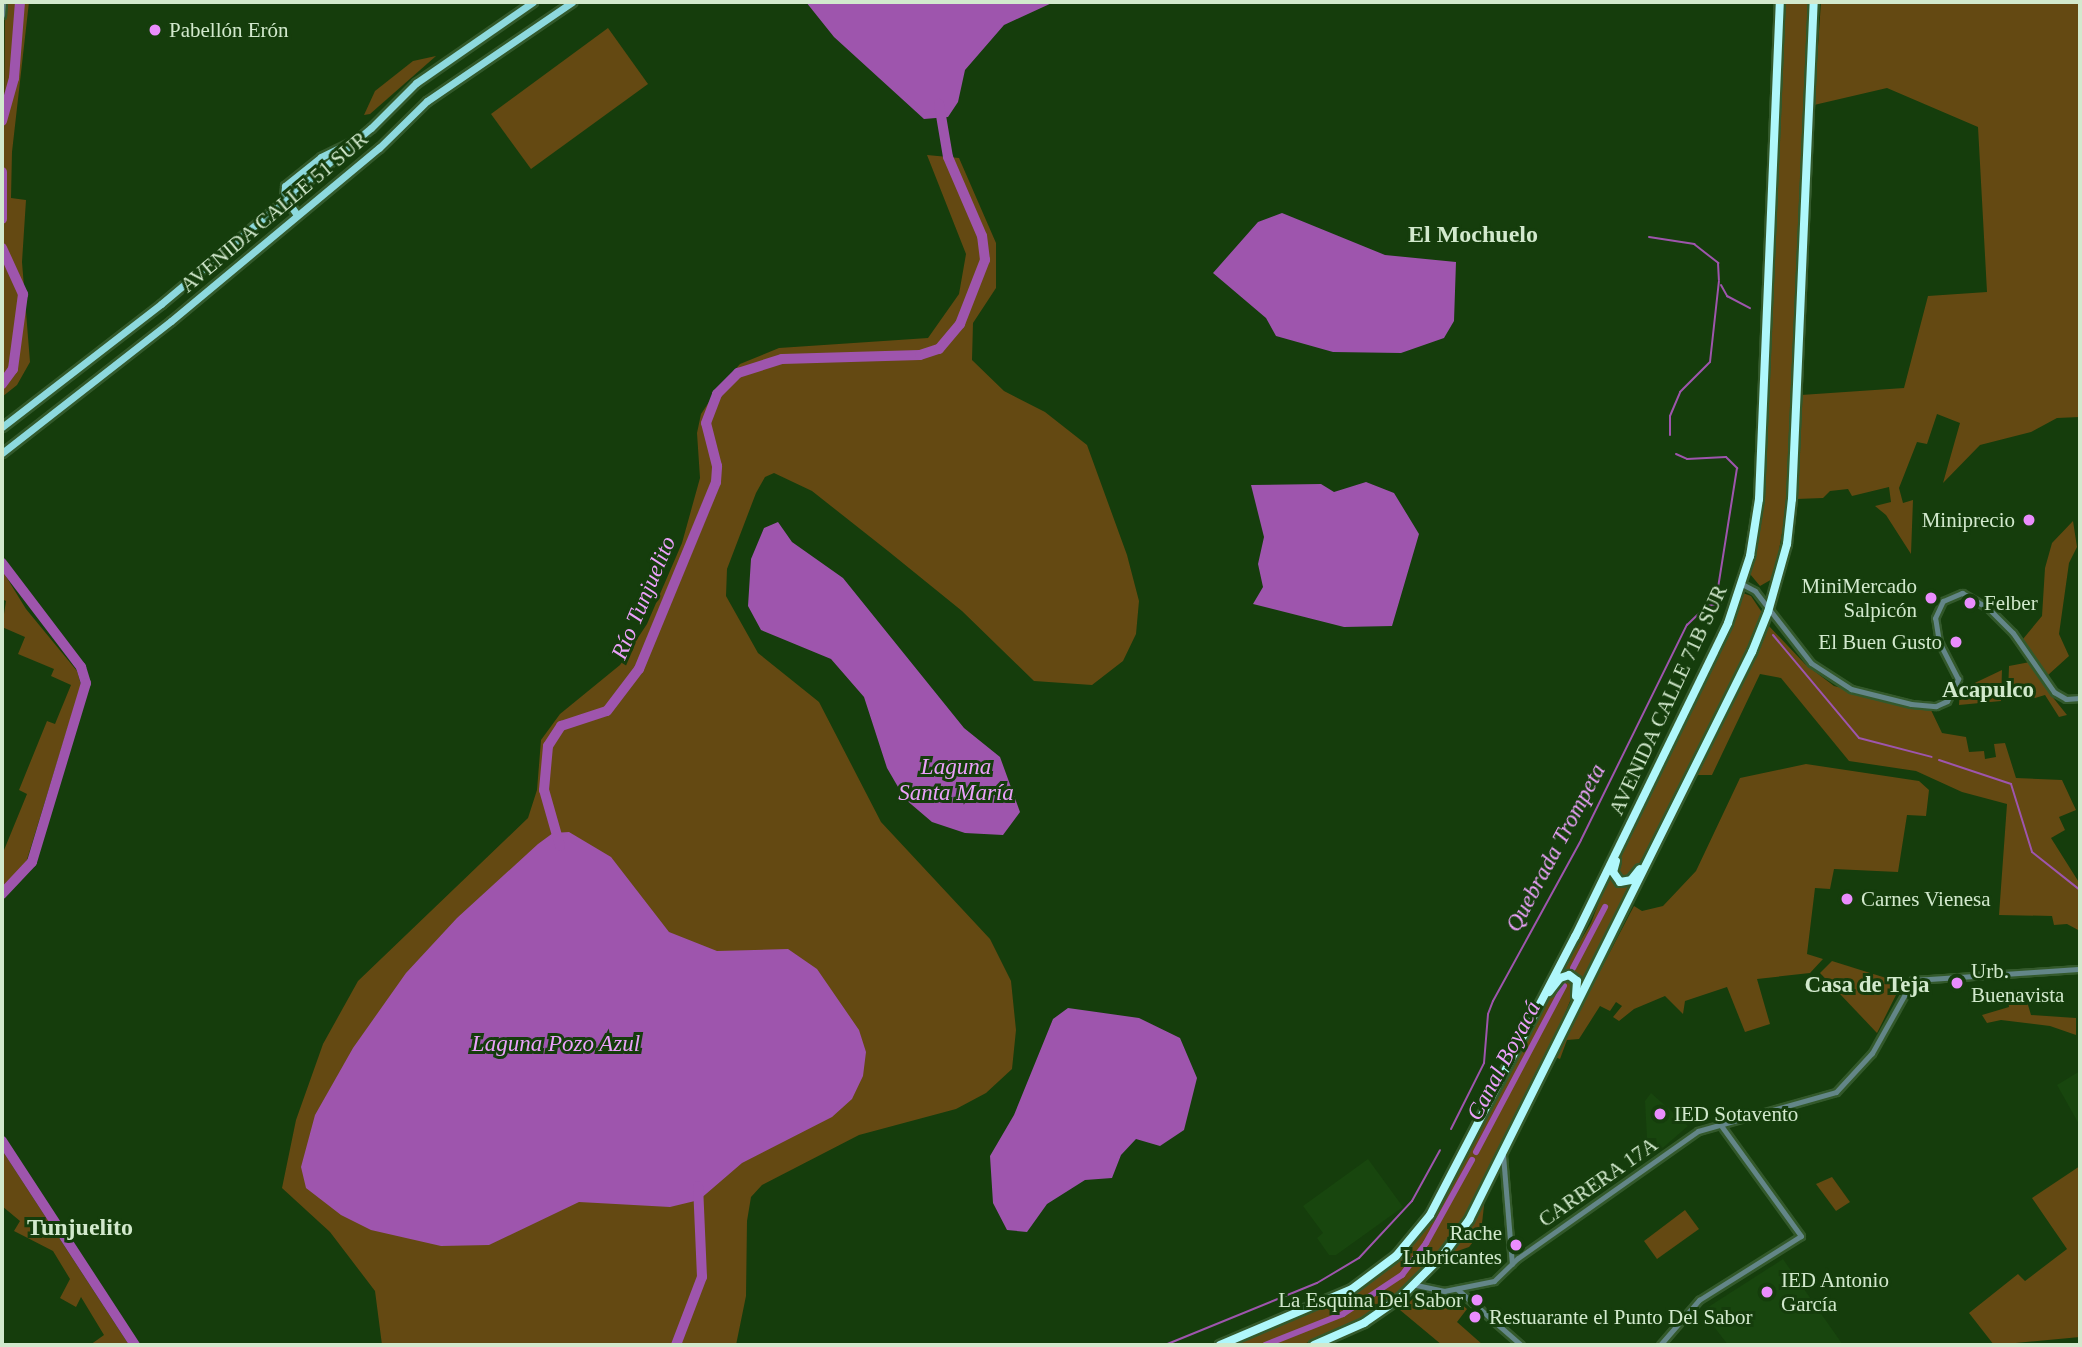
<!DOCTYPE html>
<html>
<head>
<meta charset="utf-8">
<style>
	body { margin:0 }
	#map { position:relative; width:2082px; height:1347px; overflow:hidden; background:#153d0c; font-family:Georgia,serif }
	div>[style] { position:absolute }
	.built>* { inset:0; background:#18460e }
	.green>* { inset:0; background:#644912 }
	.water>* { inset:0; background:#9e55ad }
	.stream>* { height:2px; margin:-1px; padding:0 1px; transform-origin:1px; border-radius:1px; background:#9e55ad }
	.canal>* { height:6px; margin:-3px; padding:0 3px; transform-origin:3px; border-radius:3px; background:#9e55ad }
	.river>* { height:10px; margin:-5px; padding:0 5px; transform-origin:5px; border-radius:5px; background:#9e55ad }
	.roads { filter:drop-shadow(2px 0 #33592b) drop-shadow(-2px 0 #33592b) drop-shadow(0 2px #33592b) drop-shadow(0 -2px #33592b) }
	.minor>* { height:5px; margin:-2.5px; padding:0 2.5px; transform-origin:2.5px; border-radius:2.5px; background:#638688 }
	.major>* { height:7px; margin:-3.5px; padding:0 3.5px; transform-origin:3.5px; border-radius:3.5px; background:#8dd9de }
	.highway>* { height:8px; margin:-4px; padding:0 4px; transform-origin:4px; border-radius:4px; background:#aff7fb }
	.dots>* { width:19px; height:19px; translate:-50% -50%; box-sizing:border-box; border:4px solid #153d0c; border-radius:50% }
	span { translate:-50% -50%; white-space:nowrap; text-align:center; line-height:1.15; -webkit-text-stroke:6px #153d0c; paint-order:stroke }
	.poi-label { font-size:21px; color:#d2e9cd }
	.left { translate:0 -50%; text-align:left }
	.right { translate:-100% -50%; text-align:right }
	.street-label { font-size:21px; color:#d2e9cd }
	.water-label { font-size:23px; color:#eba1fa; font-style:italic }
	.neighbourhood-label { font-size:23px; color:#d2e9cd; font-weight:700 }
	.quarter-label { font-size:24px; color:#d2e9cd; font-weight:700 }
	.frame { position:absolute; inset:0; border:4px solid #d2e9cd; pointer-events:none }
</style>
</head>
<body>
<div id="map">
	<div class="built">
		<i style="clip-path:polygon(2080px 1071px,2080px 1126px,2057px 1085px)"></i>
		<i style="clip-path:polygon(1651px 1093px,1688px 1126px,1658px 1152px,1656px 1138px,1647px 1138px,1645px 1101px)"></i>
		<i style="clip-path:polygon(1368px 1159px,1403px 1207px,1336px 1255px,1329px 1255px,1317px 1238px,1323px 1233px,1303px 1206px)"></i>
		<i style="clip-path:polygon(1783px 1259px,1843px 1345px,1728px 1345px,1702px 1311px)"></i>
	</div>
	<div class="green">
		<i style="clip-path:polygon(5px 2px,29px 2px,12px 152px,11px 198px,26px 200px,22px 262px,30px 362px,17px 385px,2px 397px)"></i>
		<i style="clip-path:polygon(1784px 2px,1810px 2px,1789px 494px,1774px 578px,1760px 586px,1750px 574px,1765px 473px)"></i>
		<i style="clip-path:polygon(1821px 2px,2080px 2px,2080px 417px,2057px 418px,2031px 432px,1980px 445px,1943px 483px,1960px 423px,1937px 414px,1927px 444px,1917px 442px,1899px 488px,1903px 503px,1913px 500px,1911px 554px,1886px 515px,1875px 506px,1891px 502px,1889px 487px,1852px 496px,1848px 489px,1830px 491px,1823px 498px,1796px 499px,1801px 395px,1904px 388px,1928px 296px,1987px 292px,1978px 127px,1887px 88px,1814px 105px)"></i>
		<i style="clip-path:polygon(608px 28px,648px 84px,531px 169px,491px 114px)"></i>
		<i style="clip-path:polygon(436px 56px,370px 114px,364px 115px,375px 91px,413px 61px)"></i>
		<i style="clip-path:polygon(927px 155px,959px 158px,996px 243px,996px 288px,973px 323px,972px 360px,1004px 391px,1045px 412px,1087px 445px,1127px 555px,1139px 601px,1136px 634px,1123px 661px,1092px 685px,1034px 681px,962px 611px,888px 551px,812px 491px,774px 473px,765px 477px,756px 493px,727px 569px,726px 596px,758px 653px,819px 702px,881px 822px,990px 939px,1011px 981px,1016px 1030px,1012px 1069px,986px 1093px,956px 1109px,859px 1135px,762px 1185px,751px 1197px,747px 1221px,746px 1296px,736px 1345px,382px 1345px,375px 1291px,330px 1232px,282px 1188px,296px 1120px,323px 1044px,358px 981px,528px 818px,537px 790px,541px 740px,560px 714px,620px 665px,647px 624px,682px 543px,700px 478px,697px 433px,701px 414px,717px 390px,740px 364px,779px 348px,928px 338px,959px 294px,966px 254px)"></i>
		<i style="clip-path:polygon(2073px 521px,2077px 547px,2069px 563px,2059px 634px,2069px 656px,2048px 675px,2023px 639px,2042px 616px,2045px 568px,2052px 543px)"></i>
		<i style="clip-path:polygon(2px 570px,26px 609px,77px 671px,81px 685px,25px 866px,2px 887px,2px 855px,27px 794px,19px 790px,47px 721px,55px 724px,71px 685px,51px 676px,54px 669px,18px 654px,25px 637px,2px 627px,6px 601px,2px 599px)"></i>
		<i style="clip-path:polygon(1743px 593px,1751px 596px,1763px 614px,1756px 632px,1669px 810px,1634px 873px,1622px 879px,1617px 864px,1725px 640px)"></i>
		<i style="clip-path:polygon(1768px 625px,1805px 664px,1834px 686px,1931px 710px,1942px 733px,1966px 737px,1969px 752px,1984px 751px,1985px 759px,1996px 757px,1994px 744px,2005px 743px,2016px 778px,2062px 780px,2076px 810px,2059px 817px,2065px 830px,2051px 838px,2080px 884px,2080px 931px,2067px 924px,2054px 925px,2052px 916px,1999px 915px,2007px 804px,1962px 792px,1916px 771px,1849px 761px,1781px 678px,1760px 674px,1712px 775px,1696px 775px)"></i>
		<i style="clip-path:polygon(2030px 662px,2051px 695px,2067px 715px,2059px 717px,2045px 695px,2035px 698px,2023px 688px,2008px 693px,2009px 666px)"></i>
		<i style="clip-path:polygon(2002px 670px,2001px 701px,1959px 705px,1960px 690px)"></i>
		<i style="clip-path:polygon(1806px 764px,1919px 781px,1929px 790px,1926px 816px,1907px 815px,1898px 872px,1834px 869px,1830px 889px,1815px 888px,1807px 954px,1823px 959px,1810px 973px,1757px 979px,1770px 1024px,1745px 1032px,1727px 987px,1685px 1001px,1683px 1014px,1665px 996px,1634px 1009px,1619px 1021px,1613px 1017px,1622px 1006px,1616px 1002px,1610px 1011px,1600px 1006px,1579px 1039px,1567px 1040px,1560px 1059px,1555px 1057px,1634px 906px,1642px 911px,1663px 906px,1696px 871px,1740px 778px)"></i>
		<i style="clip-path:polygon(1609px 876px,1620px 887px,1632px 885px,1583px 981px,1573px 971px,1562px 972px,1591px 923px)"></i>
		<i style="clip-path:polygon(1832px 961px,1902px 983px,1877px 1033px,1820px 973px)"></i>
		<i style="clip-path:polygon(1568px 978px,1574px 980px,1575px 989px,1559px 1028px,1470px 1208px,1430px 1264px,1373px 1313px,1343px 1329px,1301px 1345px,1231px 1345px,1343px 1298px,1403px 1255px,1441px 1207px,1529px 1031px,1559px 983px)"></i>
		<i style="clip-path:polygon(2026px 998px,2031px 1015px,2076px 1018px,2076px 1035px,2050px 1026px,2001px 1020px,1987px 1023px,1982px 1015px,2009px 1007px,2008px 999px)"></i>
		<i style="clip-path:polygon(2px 1150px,82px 1273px,129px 1345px,90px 1345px,104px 1335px,81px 1297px,76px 1307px,60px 1298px,70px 1279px,53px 1251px,14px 1231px,20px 1221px,2px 1206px)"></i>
		<i style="clip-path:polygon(2080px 1166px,2080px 1337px,1994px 1345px,1969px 1313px,2018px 1274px,2025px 1281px,2067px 1249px,2032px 1198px)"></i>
		<i style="clip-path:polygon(1832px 1177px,1850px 1202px,1836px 1211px,1816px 1184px)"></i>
		<i style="clip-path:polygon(1485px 1197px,1481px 1232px,1469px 1247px,1452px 1253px)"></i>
		<i style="clip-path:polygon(1685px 1210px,1699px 1229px,1657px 1259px,1644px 1241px)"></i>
		<i style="clip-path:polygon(1419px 1294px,1453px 1297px,1467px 1309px,1457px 1322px,1483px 1345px,1442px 1345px,1400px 1310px)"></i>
	</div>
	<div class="water">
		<i style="clip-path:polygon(806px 2px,1054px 2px,1004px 25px,965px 70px,958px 102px,948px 117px,924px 119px,834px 37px)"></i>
		<i style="clip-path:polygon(1282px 213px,1385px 255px,1456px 262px,1454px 321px,1444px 338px,1401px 353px,1333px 352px,1276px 336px,1266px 318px,1213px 273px,1258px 222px)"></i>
		<i style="clip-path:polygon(1366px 482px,1394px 493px,1419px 534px,1392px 626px,1344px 627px,1253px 604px,1263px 587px,1258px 564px,1264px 537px,1251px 485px,1321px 484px,1334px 492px)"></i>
		<i style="clip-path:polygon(778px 522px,792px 542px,843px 578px,964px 728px,1000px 757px,1020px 812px,1003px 835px,965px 833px,932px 822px,905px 799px,887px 768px,864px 697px,831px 659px,761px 630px,748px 606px,751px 559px,764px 528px)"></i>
		<i style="clip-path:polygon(569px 832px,611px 857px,669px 932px,717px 951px,788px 949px,817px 969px,859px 1030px,866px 1052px,863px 1076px,852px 1099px,832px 1117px,742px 1163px,699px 1200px,670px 1207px,579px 1202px,489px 1245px,441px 1246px,371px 1230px,341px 1215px,306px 1188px,301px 1167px,315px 1115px,353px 1048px,406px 973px,457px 918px,538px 844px,553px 833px)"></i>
		<i style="clip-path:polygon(1068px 1008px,1139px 1018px,1180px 1038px,1197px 1078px,1184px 1130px,1160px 1146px,1136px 1139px,1121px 1155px,1112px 1178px,1085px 1180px,1047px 1204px,1027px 1232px,1007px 1230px,993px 1203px,990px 1156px,1014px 1115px,1053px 1019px)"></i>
	</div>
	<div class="stream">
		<i style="left:1649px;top:237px;width:46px;rotate:8.8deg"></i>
		<i style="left:1694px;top:244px;width:31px;rotate:38deg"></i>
		<i style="left:1718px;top:263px;width:17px;rotate:87deg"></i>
		<i style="left:1721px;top:285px;width:13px;rotate:61deg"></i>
		<i style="left:1727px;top:296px;width:26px;rotate:28deg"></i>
		<i style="left:1670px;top:435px;width:19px;rotate:-90deg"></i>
		<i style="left:1670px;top:416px;width:26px;rotate:-67deg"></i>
		<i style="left:1680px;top:392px;width:42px;rotate:-45deg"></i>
		<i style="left:1710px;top:362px;width:81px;rotate:-83.7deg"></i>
		<i style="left:1676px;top:454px;width:12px;rotate:24deg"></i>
		<i style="left:1687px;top:459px;width:39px;rotate:-3deg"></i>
		<i style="left:1726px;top:457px;width:16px;rotate:45deg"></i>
		<i style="left:1737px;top:468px;width:134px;rotate:99deg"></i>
		<i style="left:1773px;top:635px;width:134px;rotate:50.1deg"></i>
		<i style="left:1859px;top:738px;width:75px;rotate:14.6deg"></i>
		<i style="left:1939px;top:760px;width:76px;rotate:18.4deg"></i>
		<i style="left:2011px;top:784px;width:71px;rotate:72.8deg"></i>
		<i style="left:2032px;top:852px;width:61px;rotate:38.4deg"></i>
		<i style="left:1451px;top:1129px;width:74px;rotate:-63.4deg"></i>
		<i style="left:1484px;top:1063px;width:49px;rotate:-85.3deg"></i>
		<i style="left:1488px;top:1014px;width:14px;rotate:-69deg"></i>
		<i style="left:1493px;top:1001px;width:183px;rotate:-61.3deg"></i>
		<i style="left:1581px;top:840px;width:240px;rotate:-63.8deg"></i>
		<i style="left:1687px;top:625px;width:28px;rotate:-44deg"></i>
		<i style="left:1707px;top:606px;width:16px;rotate:-11deg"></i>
		<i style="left:1165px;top:1345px;width:164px;rotate:-22.2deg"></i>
		<i style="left:1317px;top:1283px;width:49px;rotate:-30.8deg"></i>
		<i style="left:1359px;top:1258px;width:78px;rotate:-47.1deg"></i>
		<i style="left:1412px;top:1201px;width:58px;rotate:-61.2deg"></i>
	</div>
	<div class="canal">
		<i style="left:1573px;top:968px;width:69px;rotate:-62.3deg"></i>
		<i style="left:1476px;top:1152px;width:188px;rotate:-62.1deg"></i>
		<i style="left:1265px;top:1345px;width:84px;rotate:-21.7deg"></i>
		<i style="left:1343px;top:1314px;width:71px;rotate:-33.5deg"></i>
		<i style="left:1402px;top:1275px;width:40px;rotate:-53deg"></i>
		<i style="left:1426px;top:1243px;width:95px;rotate:-61deg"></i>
	</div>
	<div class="river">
		<i style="left:2px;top:121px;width:45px;rotate:-74.4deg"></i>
		<i style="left:14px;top:78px;width:76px;rotate:-85.5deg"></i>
		<i style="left:2px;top:172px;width:47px;rotate:90deg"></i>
		<i style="left:2px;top:248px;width:51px;rotate:65.5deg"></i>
		<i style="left:23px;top:294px;width:76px;rotate:97.6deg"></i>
		<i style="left:13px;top:369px;width:19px;rotate:126deg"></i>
		<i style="left:2px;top:563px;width:131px;rotate:52.8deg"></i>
		<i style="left:81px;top:667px;width:17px;rotate:73deg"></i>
		<i style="left:86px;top:683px;width:187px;rotate:106.8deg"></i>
		<i style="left:32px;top:862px;width:44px;rotate:133.2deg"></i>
		<i style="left:560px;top:846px;width:58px;rotate:-105.9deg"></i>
		<i style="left:544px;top:790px;width:44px;rotate:-84.8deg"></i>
		<i style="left:548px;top:746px;width:24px;rotate:-57deg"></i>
		<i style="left:561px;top:726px;width:48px;rotate:-18.1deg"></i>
		<i style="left:607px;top:711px;width:53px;rotate:-52.7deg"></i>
		<i style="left:639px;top:669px;width:202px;rotate:-67.6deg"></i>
		<i style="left:716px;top:482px;width:16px;rotate:-86deg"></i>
		<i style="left:717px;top:466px;width:44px;rotate:-104.3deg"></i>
		<i style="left:706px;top:423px;width:31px;rotate:-69deg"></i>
		<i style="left:717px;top:394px;width:30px;rotate:-45deg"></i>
		<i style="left:738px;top:373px;width:46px;rotate:-17.7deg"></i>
		<i style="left:782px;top:359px;width:138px;rotate:-1.7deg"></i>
		<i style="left:920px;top:355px;width:20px;rotate:-18deg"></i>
		<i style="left:939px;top:349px;width:33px;rotate:-50deg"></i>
		<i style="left:960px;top:324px;width:69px;rotate:-68.7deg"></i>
		<i style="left:985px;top:260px;width:24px;rotate:-97deg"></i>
		<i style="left:982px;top:236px;width:86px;rotate:-113.3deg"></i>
		<i style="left:948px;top:157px;width:54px;rotate:-99.6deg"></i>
		<i style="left:2px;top:1141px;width:244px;rotate:56.9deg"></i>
		<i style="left:676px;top:1345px;width:73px;rotate:-69.1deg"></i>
		<i style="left:702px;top:1277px;width:91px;rotate:-92.5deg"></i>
	</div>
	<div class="roads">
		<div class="minor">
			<i style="left:2px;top:15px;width:13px;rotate:-86deg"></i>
			<i style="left:1742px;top:584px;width:15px;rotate:28deg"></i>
			<i style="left:1755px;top:591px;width:91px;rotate:52.1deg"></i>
			<i style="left:1811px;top:663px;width:48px;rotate:33deg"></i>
			<i style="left:1851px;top:689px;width:62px;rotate:14deg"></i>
			<i style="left:1911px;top:704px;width:25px;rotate:5deg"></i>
			<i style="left:1936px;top:706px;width:12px;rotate:-24deg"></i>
			<i style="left:1947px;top:701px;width:25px;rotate:-63deg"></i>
			<i style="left:1958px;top:679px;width:42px;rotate:-117.2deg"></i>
			<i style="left:1939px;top:642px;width:24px;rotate:-99deg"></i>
			<i style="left:1935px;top:618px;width:19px;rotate:-65deg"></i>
			<i style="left:1943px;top:601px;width:21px;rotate:-23deg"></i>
			<i style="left:1962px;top:593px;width:30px;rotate:30deg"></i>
			<i style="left:1988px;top:608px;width:35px;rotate:45deg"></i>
			<i style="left:2013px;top:633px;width:72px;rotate:55.2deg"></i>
			<i style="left:2054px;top:692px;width:14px;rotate:30deg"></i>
			<i style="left:2066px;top:699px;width:14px;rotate:-4deg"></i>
			<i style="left:1503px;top:1155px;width:109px;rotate:85.3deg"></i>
			<i style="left:1416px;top:1285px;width:29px;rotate:12deg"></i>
			<i style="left:1444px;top:1291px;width:51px;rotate:-11.3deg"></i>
			<i style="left:1494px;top:1281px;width:33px;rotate:-44deg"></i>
			<i style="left:1518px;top:1258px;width:220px;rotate:-35.2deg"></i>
			<i style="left:1698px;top:1131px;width:143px;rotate:-15.8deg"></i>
			<i style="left:1836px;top:1092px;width:53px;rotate:-47.3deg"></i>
			<i style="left:1872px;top:1053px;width:84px;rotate:-60.7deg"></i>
			<i style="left:1913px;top:980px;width:167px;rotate:-3.8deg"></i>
			<i style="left:1457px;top:1289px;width:85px;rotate:41.2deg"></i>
			<i style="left:1660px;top:1345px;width:60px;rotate:-49.1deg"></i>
			<i style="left:1699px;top:1300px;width:120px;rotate:-32.1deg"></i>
			<i style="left:1801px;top:1236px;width:138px;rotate:-125.9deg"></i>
		</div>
		<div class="major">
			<i style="left:297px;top:215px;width:23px;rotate:-124deg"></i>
			<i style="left:284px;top:196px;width:10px;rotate:-84deg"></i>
			<i style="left:285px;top:186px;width:46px;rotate:-38.9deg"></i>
			<i style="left:321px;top:157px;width:32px;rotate:-26deg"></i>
			<i style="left:2px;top:427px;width:201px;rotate:-37.7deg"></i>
			<i style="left:161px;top:304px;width:274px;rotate:-40deg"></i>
			<i style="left:371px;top:128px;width:64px;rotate:-45deg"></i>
			<i style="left:416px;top:83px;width:142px;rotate:-34.7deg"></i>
			<i style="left:2px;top:453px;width:214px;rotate:-38deg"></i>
			<i style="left:171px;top:321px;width:271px;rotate:-39.8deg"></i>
			<i style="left:379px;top:148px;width:67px;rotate:-44.4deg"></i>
			<i style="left:427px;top:101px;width:176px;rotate:-34.3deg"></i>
		</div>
		<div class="highway">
			<i style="left:1616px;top:861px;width:11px;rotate:105deg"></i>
			<i style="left:1613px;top:872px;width:12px;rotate:55deg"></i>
			<i style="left:1620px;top:882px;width:11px;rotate:-10deg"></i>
			<i style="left:1631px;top:880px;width:14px;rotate:-51deg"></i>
			<i style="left:1549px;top:992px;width:18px;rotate:-52deg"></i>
			<i style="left:1560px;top:978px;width:9px;rotate:-18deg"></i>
			<i style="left:1569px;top:975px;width:10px;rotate:37deg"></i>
			<i style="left:1577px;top:981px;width:15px;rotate:94deg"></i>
			<i style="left:1220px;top:1345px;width:143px;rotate:-23deg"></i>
			<i style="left:1352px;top:1289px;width:55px;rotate:-36.9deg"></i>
			<i style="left:1396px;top:1256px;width:53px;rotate:-50.3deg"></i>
			<i style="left:1430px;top:1215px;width:314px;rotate:-62.5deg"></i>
			<i style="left:1575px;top:937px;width:349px;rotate:-64deg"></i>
			<i style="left:1728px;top:623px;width:71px;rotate:-71.8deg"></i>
			<i style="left:1750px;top:556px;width:58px;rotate:-81deg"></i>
			<i style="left:1759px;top:499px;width:497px;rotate:-87.6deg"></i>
			<i style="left:1314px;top:1345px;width:55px;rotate:-23.7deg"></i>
			<i style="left:1364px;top:1323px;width:44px;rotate:-34.8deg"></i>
			<i style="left:1400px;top:1298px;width:61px;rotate:-45deg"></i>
			<i style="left:1443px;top:1255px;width:44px;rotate:-53.4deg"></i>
			<i style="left:1469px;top:1220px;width:635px;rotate:-63.52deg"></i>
			<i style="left:1752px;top:652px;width:43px;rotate:-68.2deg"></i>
			<i style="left:1768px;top:612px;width:71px;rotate:-74.4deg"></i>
			<i style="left:1787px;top:544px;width:45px;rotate:-83.7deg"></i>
			<i style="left:1792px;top:499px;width:497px;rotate:-87.5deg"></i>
		</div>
	</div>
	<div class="dots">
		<i style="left:155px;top:30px;background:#ea8dfd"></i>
		<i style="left:2029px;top:520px;background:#ea8dfd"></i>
		<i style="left:1931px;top:598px;background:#ea8dfd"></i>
		<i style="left:1970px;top:603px;background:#ea8dfd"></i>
		<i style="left:1956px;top:642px;background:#ea8dfd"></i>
		<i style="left:1847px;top:899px;background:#ea8dfd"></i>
		<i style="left:1957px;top:983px;background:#ea8dfd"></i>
		<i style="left:1660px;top:1114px;background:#ea8dfd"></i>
		<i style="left:1516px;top:1245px;background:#ea8dfd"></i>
		<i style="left:1767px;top:1292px;background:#ea8dfd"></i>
		<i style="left:1477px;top:1300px;background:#ea8dfd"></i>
		<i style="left:1475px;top:1317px;background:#ea8dfd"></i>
	</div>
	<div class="poi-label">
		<span class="left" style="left:169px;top:30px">Pabellón Erón</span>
		<span class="right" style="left:2015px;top:520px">Miniprecio</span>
		<span class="right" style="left:1917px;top:598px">MiniMercado<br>Salpicón</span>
		<span class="left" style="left:1984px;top:603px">Felber</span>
		<span class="right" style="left:1942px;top:642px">El Buen Gusto</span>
		<span class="left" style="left:1861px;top:899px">Carnes Vienesa</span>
		<span class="left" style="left:1971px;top:983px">Urb.<br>Buenavista</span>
		<span class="left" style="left:1674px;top:1114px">IED Sotavento</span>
		<span class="right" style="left:1502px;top:1245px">Rache<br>Lubricantes</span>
		<span class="left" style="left:1781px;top:1292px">IED Antonio<br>García</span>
		<span class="right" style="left:1463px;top:1300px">La Esquina Del Sabor</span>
		<span class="left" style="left:1489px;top:1317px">Restuarante el Punto Del Sabor</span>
	</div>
	<div class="street-label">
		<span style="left:274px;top:212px;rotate:-40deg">AVENIDA CALLE 51 SUR</span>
		<span style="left:1668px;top:700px;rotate:-65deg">AVENIDA CALLE 71B SUR</span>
		<span style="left:1598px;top:1182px;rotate:-35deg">CARRERA 17A</span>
	</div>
	<div class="water-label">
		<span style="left:644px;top:598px;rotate:-67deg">Río Tunjuelito</span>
		<span style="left:956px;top:780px">Laguna<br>Santa María</span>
		<span style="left:1556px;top:848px;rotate:-62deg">Quebrada Trompeta</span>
		<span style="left:556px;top:1044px">Laguna Pozo Azul</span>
		<span style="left:1504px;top:1061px;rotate:-62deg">Canal Boyacá</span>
	</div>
	<div class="neighbourhood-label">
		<span style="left:1988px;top:690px">Acapulco</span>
		<span style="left:1867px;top:985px">Casa de Teja</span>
	</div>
	<div class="quarter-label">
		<span style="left:1473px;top:235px">El Mochuelo</span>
		<span style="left:80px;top:1228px">Tunjuelito</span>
	</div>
	<div class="frame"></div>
</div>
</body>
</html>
